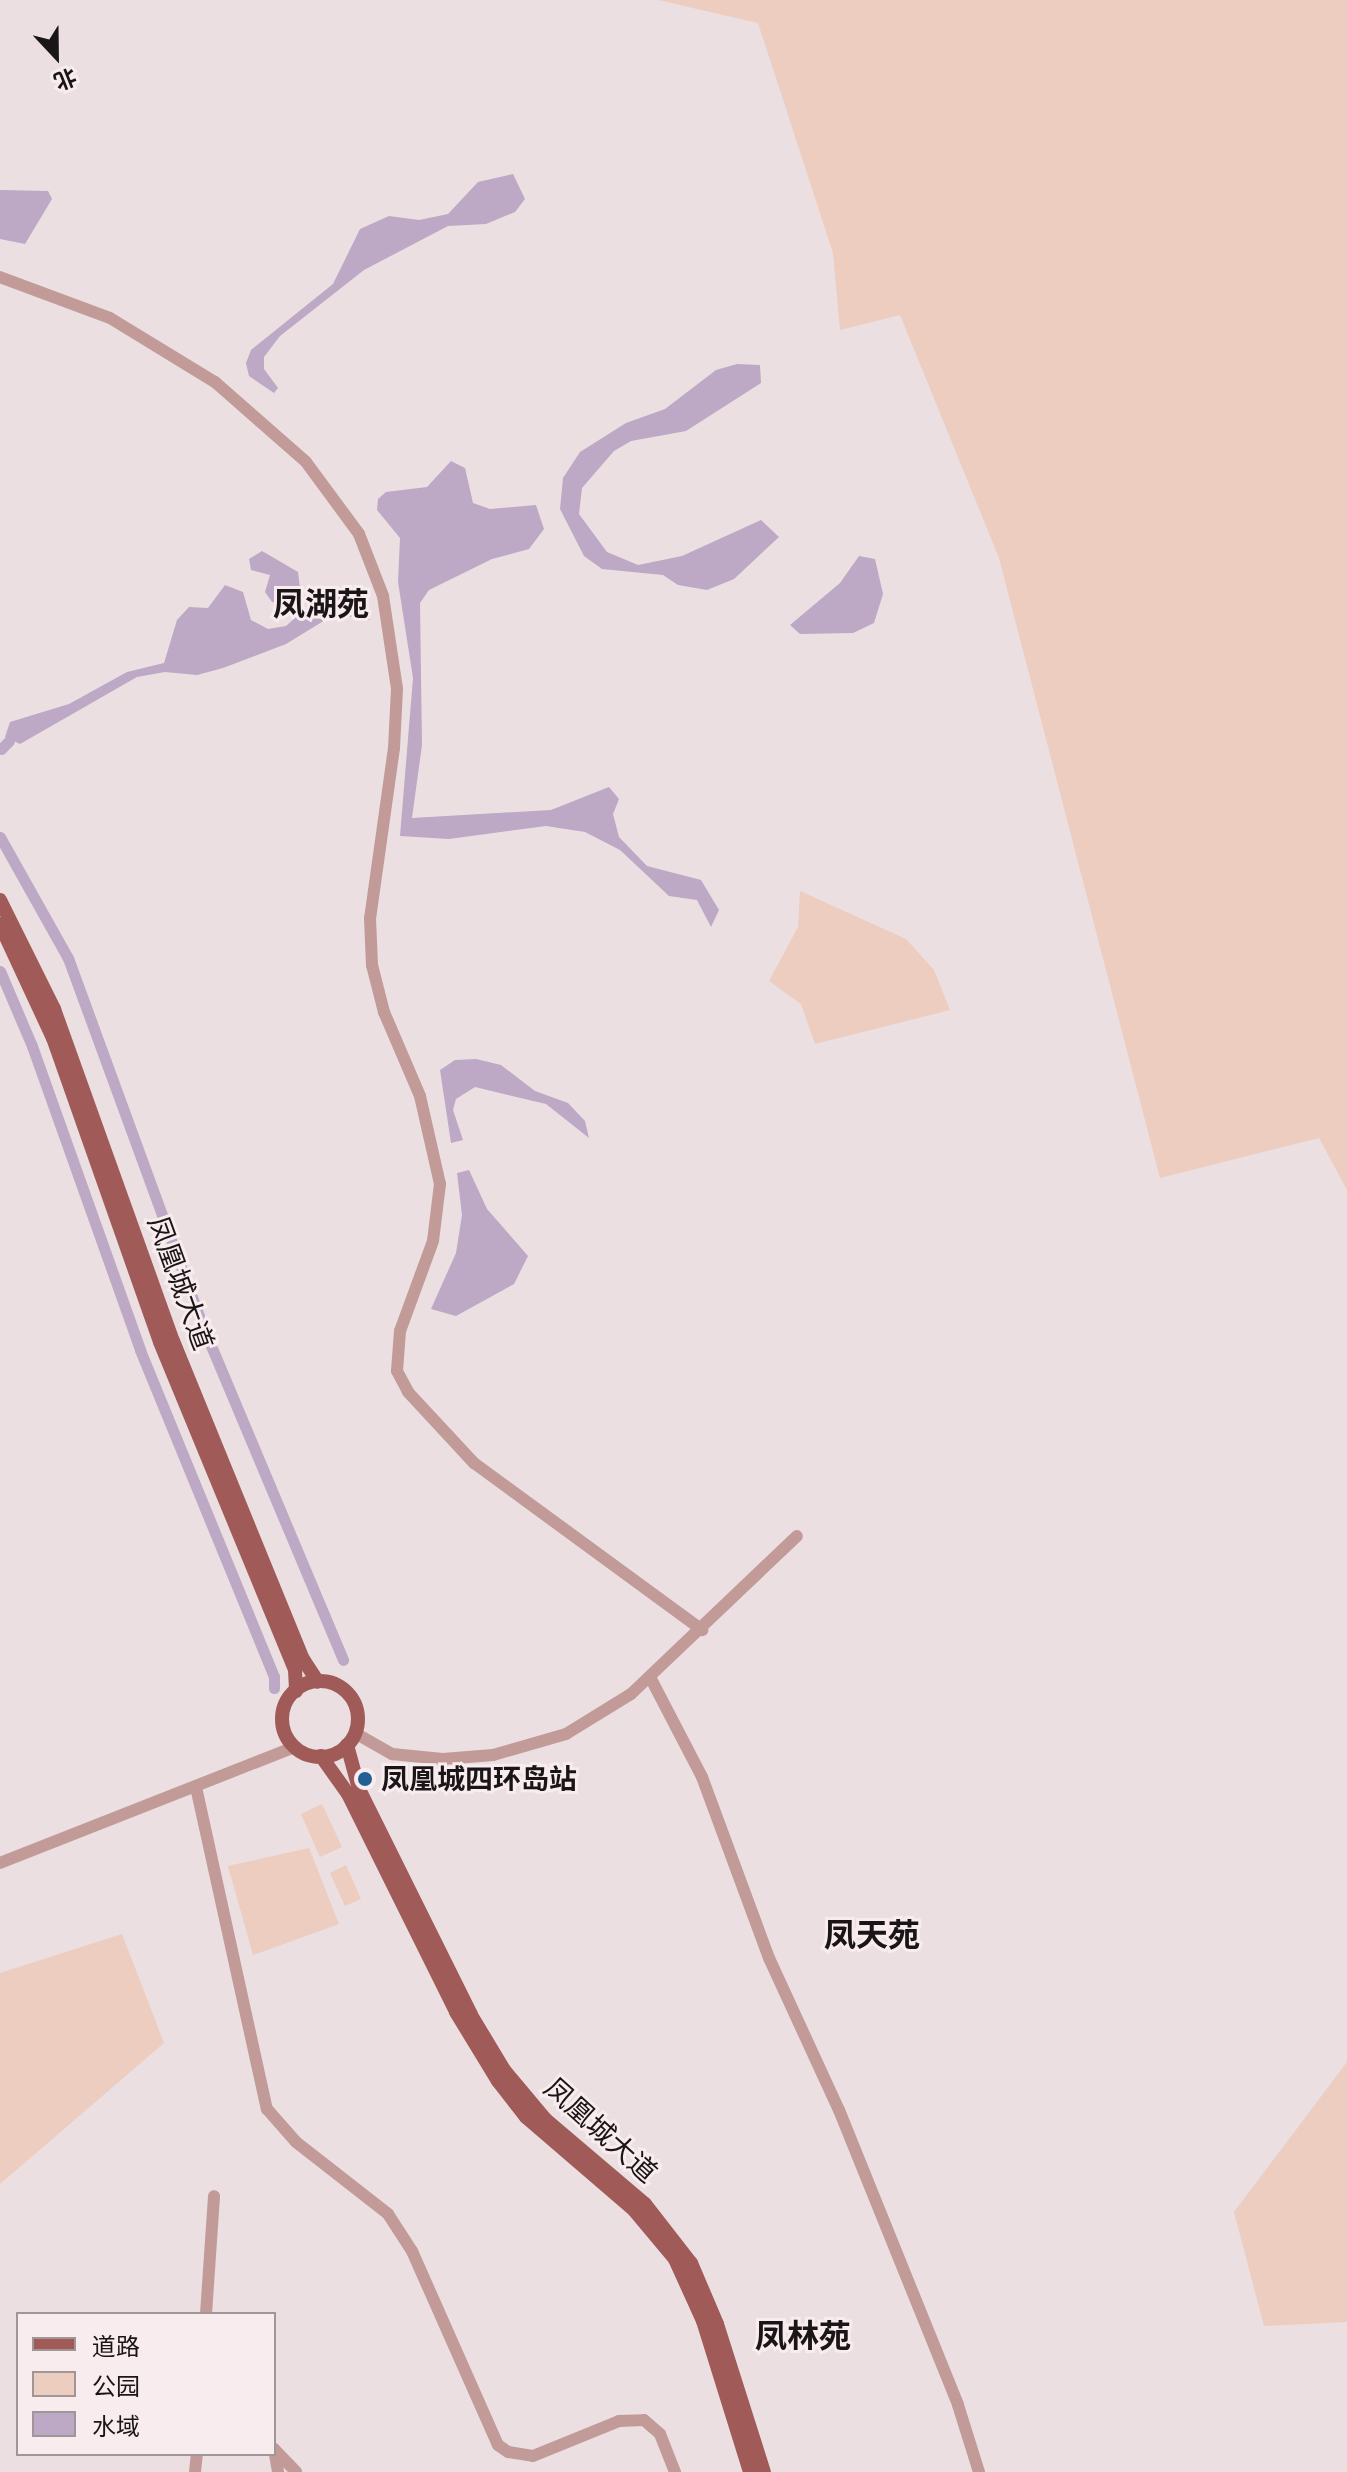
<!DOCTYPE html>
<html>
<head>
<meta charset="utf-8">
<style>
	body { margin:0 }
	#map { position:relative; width:1347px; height:2472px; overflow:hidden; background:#ebdfe2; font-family:Cabin,"Noto Sans SC",sans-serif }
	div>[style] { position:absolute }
	.green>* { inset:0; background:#eccdbf }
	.water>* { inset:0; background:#bda8c5 }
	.canal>* { height:11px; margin:-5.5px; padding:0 5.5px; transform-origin:5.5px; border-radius:5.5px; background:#bda8c5 }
	.minor>* { height:12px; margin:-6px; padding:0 6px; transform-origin:6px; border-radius:6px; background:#c29a97 }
	.major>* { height:14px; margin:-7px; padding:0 7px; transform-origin:7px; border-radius:7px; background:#a05b58 }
	.major>.ring { margin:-7px; padding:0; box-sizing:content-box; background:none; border:14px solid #a05b58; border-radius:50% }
	.dots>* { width:22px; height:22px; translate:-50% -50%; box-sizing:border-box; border:4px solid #f9ecef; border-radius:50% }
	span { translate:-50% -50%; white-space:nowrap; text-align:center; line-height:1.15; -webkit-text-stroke:6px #f9ecef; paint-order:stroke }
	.street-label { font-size:28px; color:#1a1516 }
	.poi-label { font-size:28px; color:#1a1516; font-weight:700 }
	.left { translate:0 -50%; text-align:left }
	.quarter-label { font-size:32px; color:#1a1516; font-weight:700 }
	.legend { position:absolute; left:16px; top:2312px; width:260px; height:144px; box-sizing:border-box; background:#f9ecef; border:2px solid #a09698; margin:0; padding:10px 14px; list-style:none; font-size:24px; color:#1a1516 }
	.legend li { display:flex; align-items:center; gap:16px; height:40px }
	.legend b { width:40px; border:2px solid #a09698 }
	.north { position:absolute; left:16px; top:16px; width:80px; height:80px; -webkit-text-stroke:6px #f9ecef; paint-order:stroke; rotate:158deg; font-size:22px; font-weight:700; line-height:32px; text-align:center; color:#1a1516 }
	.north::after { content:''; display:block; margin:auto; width:28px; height:36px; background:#1a1516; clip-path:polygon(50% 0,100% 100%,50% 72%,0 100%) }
</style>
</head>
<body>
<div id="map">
	<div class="green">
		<i style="clip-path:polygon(658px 0,1347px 0,1347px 1190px,1319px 1138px,1160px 1178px,999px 558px,900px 315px,840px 330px,833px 253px,758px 23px)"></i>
		<i style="clip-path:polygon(800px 891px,906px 939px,934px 970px,950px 1010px,815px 1044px,801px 1004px,769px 981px,798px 927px)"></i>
		<i style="clip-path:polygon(322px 1804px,342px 1847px,320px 1857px,301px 1814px)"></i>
		<i style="clip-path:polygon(309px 1848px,339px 1924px,253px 1955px,228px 1866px)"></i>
		<i style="clip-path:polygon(346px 1865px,361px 1899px,345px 1906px,330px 1873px)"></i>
		<i style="clip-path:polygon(122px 1934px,164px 2043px,0 2184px,0 1973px)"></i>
		<i style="clip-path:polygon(1347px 2062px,1347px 2322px,1264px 2326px,1234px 2212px)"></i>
	</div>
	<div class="water">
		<i style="clip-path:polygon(513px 174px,525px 199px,515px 212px,486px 224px,448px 226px,364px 270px,280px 336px,264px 357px,264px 369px,278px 388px,274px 393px,249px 376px,246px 363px,251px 350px,333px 284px,360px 229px,389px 216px,419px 220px,448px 214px,478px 182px)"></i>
		<i style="clip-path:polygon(0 190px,48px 191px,52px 199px,25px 244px,0 239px)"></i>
		<i style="clip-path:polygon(737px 364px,760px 365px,761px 383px,686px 431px,631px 441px,614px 451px,582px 488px,579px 514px,607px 552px,638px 565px,682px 556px,761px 520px,779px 537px,734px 579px,707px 590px,678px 585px,663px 575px,602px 569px,584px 556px,560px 509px,563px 478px,580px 452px,626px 423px,665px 409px,716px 370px)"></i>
		<i style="clip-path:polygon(451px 461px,465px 468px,473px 503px,490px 509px,536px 505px,544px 529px,529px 549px,492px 559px,429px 590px,420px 603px,422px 745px,412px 818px,551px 810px,609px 787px,619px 799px,613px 814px,619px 837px,647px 866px,701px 880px,719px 910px,711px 927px,697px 900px,669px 896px,620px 850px,585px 832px,546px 826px,449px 839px,400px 836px,413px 678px,398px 582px,400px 538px,377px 510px,378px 499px,386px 492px,427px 487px)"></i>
		<i style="clip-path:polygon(262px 551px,298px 572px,300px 588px,290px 601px,272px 602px,265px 592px,270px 575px,251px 570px,249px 559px)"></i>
		<i style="clip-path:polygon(859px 556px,875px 559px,883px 594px,874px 623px,853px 633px,800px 634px,790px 625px,840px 583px)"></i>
		<i style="clip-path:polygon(225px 585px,243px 592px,251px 620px,268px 629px,286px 626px,313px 602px,336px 590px,363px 587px,370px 620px,335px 614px,286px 644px,223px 668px,197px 675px,165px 672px,137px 677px,20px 744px,5px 737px,10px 722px,69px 704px,127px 672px,164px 663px,177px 620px,189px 607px,208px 608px)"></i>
		<i style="clip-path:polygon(476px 1059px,501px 1065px,535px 1091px,568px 1103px,585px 1121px,589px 1138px,546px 1104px,475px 1087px,456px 1099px,453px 1110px,463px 1140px,451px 1143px,440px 1070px,455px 1060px)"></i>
		<i style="clip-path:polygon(469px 1170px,487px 1209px,528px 1256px,514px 1284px,456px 1316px,431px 1309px,456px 1253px,462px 1215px,457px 1173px)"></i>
	</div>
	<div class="canal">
		<i style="left:1px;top:749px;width:11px;rotate:-45deg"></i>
		<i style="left:0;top:837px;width:139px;rotate:60.7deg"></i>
		<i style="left:68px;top:958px;width:395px;rotate:69.9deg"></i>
		<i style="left:204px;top:1329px;width:359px;rotate:67.2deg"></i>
		<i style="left:0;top:971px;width:82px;rotate:66.9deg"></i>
		<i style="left:32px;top:1046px;width:323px;rotate:70.4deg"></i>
		<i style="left:140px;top:1350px;width:353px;rotate:67.7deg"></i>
		<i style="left:274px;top:1677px;width:11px;rotate:90deg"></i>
	</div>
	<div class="minor">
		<i style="left:0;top:277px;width:117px;rotate:20.4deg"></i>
		<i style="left:110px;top:318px;width:123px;rotate:31.4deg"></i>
		<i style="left:215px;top:382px;width:121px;rotate:41.3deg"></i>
		<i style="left:306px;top:462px;width:89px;rotate:53.6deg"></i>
		<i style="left:359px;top:534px;width:66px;rotate:68.8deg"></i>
		<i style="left:383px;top:596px;width:94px;rotate:81.4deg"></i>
		<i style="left:397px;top:689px;width:59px;rotate:92.9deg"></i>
		<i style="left:394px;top:748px;width:172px;rotate:98deg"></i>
		<i style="left:370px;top:918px;width:47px;rotate:87.6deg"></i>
		<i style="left:372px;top:965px;width:49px;rotate:75.7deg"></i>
		<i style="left:384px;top:1012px;width:91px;rotate:66.8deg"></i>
		<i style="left:420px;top:1096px;width:90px;rotate:77.2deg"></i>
		<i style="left:440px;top:1184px;width:57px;rotate:97deg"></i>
		<i style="left:433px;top:1241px;width:96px;rotate:110.1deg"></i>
		<i style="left:400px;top:1331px;width:40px;rotate:94.3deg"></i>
		<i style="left:397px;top:1371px;width:24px;rotate:62deg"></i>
		<i style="left:408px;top:1392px;width:97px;rotate:47.1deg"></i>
		<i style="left:474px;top:1463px;width:283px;rotate:36.2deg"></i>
		<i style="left:650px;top:1677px;width:113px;rotate:62.5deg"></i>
		<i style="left:702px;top:1777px;width:193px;rotate:69.7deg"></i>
		<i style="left:769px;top:1958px;width:167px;rotate:65.3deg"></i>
		<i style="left:839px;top:2110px;width:318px;rotate:68deg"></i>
		<i style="left:958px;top:2405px;width:70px;rotate:72.6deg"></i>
		<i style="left:355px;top:1733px;width:43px;rotate:29.6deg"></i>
		<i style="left:392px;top:1754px;width:51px;rotate:5.6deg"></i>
		<i style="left:443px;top:1759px;width:50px;rotate:-4.6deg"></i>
		<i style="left:493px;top:1755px;width:76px;rotate:-16deg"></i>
		<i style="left:566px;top:1734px;width:76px;rotate:-31.6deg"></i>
		<i style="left:631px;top:1694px;width:229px;rotate:-43.6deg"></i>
		<i style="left:196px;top:1787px;width:330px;rotate:77.6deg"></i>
		<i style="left:267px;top:2109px;width:44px;rotate:48.7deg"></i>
		<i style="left:296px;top:2142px;width:117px;rotate:38deg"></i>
		<i style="left:388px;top:2214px;width:44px;rotate:57deg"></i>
		<i style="left:412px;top:2251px;width:212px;rotate:66.1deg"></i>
		<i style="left:498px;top:2445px;width:12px;rotate:35deg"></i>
		<i style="left:508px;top:2452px;width:25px;rotate:9deg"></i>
		<i style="left:533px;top:2456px;width:93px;rotate:-22.1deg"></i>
		<i style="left:619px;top:2421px;width:25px;rotate:-2deg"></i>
		<i style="left:644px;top:2420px;width:21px;rotate:41deg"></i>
		<i style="left:660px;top:2434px;width:41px;rotate:68.5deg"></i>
		<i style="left:0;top:1863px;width:317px;rotate:-21.5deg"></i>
		<i style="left:206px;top:2314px;width:118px;rotate:-86.1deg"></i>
		<i style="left:274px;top:2449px;width:32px;rotate:46deg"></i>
		<i style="left:274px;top:2449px;width:23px;rotate:80deg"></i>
		<i style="left:195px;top:2472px;width:18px;rotate:-84deg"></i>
	</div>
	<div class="major">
		<i style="left:0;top:900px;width:122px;rotate:63.6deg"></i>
		<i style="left:54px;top:1009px;width:353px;rotate:70.3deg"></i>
		<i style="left:173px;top:1341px;width:344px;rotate:67.8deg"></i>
		<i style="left:303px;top:1659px;width:27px;rotate:57deg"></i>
		<i style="left:0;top:924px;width:126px;rotate:65.1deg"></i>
		<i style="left:53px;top:1038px;width:322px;rotate:70.6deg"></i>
		<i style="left:160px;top:1342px;width:355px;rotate:67.6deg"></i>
		<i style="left:295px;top:1670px;width:21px;rotate:87deg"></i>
		<i class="ring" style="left:282px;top:1681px;width:62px;height:62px"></i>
		<i style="left:347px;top:1745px;width:46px;rotate:74.7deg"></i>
		<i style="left:359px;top:1789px;width:252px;rotate:63.6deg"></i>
		<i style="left:471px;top:2015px;width:64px;rotate:59deg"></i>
		<i style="left:504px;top:2070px;width:64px;rotate:50.1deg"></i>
		<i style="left:545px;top:2119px;width:131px;rotate:40.4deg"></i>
		<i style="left:645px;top:2204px;width:75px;rotate:52.1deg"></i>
		<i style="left:691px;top:2263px;width:66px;rotate:66.9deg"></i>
		<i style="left:717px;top:2324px;width:155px;rotate:72.4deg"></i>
		<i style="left:321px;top:1756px;width:47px;rotate:54.6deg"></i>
		<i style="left:348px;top:1794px;width:243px;rotate:63.6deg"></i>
		<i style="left:456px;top:2012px;width:81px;rotate:58.7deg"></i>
		<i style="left:498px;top:2081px;width:46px;rotate:52.1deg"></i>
		<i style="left:526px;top:2117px;width:143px;rotate:40.7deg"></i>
		<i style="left:634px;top:2210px;width:64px;rotate:50.1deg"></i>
		<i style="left:675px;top:2259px;width:68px;rotate:65.7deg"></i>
		<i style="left:703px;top:2321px;width:158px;rotate:72.7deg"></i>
	</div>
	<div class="dots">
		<i style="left:365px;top:1779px;background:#225f95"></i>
	</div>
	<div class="street-label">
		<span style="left:181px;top:1283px;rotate:70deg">凤凰城大道</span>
		<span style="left:601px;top:2130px;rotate:42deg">凤凰城大道</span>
	</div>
	<div class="poi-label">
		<span class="left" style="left:381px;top:1779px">凤凰城四环岛站</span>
	</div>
	<div class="quarter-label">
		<span style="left:321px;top:604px">凤湖苑</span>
		<span style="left:872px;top:1935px">凤天苑</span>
		<span style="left:803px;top:2336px">凤林苑</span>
	</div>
	<ul class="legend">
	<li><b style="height:10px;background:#a05b58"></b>道路</li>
	<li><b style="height:22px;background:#eccdbf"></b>公园</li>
	<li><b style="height:22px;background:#bda8c5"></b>水域</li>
	</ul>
	<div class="north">北</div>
</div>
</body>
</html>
